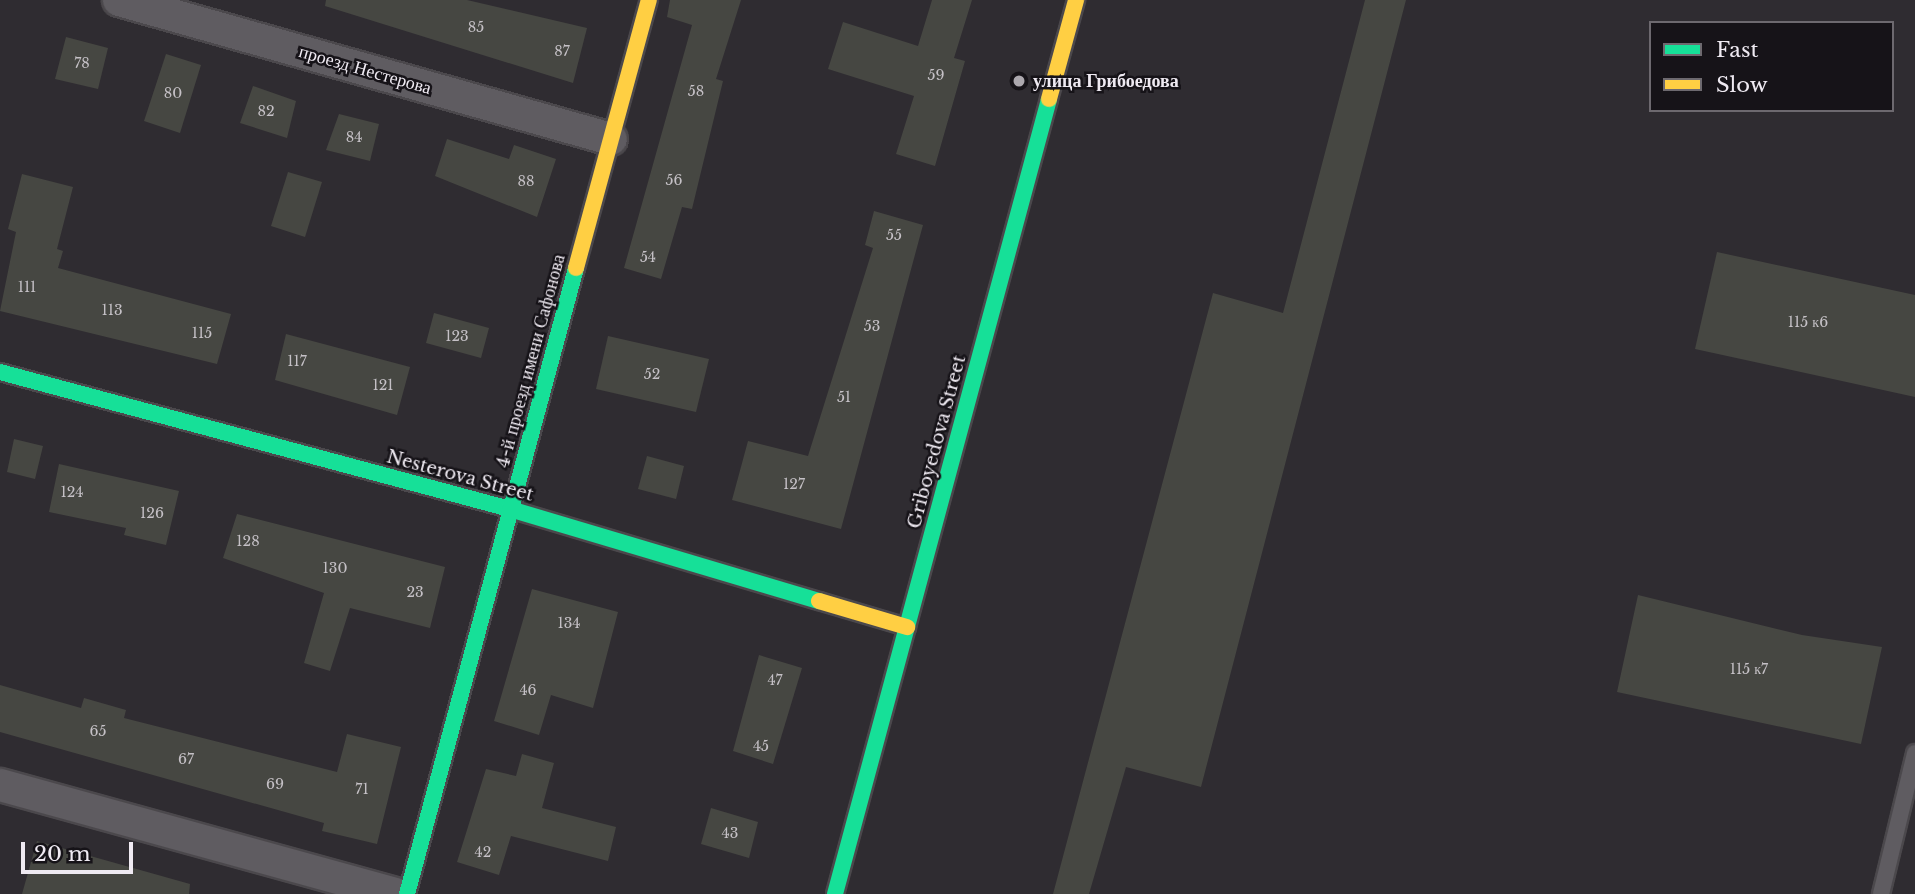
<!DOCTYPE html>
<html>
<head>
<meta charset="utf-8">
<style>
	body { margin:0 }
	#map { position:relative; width:1915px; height:894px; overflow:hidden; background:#2f2c31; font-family:"Libre Baskerville",serif }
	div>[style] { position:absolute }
	.building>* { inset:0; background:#464742 }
	.roads { filter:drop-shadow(2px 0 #4b484c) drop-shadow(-2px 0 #4b484c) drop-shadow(0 2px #4b484c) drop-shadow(0 -2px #4b484c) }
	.lane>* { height:16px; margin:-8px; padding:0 8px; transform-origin:8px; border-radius:8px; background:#5f5c61 }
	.street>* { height:32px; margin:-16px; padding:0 16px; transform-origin:16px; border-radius:16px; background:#5f5c61 }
	.fast>* { height:16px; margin:-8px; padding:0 8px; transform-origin:8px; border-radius:8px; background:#16e098 }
	.slow>* { height:16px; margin:-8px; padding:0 8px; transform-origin:8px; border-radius:8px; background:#ffcf43 }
	.dots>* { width:19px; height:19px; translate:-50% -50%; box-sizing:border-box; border:4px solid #161318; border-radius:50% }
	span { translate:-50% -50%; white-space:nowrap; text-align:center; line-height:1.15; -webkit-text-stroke:5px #161318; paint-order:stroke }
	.number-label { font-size:14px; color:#c5c1c6 }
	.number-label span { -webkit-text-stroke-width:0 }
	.street-label { font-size:18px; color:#efeaf2 }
	.poi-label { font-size:18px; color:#efeaf2; font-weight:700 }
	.left { translate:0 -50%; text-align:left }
	.legend { position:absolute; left:1649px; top:21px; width:245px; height:91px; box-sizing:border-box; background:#161318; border:2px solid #6d696f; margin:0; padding:9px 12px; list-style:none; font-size:21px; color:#efeaf2 }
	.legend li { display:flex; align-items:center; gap:14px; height:35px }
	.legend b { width:35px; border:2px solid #6d696f }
	.scale { position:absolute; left:21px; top:842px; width:112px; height:32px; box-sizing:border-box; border:4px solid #efeaf2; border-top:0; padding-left:9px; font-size:21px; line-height:24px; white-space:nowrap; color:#efeaf2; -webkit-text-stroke:5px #161318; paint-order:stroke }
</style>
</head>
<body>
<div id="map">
	<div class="building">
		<i style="clip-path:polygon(326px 0,467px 0,587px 28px,573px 83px,325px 6px)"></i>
		<i style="clip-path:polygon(670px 0,741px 0,716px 79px,723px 81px,692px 209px,682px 207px,661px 279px,624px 268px,692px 25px,667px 17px)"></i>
		<i style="clip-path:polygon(932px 0,972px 0,954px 58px,965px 61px,935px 166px,896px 154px,914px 96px,828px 69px,843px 22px,918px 46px)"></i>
		<i style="clip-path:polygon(1365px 0,1406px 0,1201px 787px,1126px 767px,1089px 894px,1053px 894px,1213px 293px,1283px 313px)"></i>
		<i style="clip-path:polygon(66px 37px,108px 48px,98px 89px,55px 79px)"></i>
		<i style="clip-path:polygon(166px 54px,201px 65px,180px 133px,144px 121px)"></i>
		<i style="clip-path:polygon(253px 86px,296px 101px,287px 138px,240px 123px)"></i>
		<i style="clip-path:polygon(339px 114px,379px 124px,370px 161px,326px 150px)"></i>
		<i style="clip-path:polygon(447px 139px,509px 159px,514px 145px,556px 159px,537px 217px,435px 176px)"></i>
		<i style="clip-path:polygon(288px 172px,322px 182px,305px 237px,271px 226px)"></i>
		<i style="clip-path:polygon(22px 174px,73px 187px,57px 249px,63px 251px,58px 268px,231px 314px,217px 364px,0 311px,16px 232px,8px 229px)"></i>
		<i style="clip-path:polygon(874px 211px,923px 225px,841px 529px,732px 500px,748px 441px,808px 456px,873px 248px,865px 245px)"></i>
		<i style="clip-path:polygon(1717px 252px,1915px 295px,1915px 397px,1695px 349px)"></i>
		<i style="clip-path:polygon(434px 313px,489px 328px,481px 358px,426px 343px)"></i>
		<i style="clip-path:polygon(286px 334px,410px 367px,397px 415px,275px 380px)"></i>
		<i style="clip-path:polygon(608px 336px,709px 359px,696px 412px,596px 389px)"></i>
		<i style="clip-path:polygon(14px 439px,43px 446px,35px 479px,7px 472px)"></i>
		<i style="clip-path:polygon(647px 456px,684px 466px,676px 499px,638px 489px)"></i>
		<i style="clip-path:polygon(59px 464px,179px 491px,166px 545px,124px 535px,126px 528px,49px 512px)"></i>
		<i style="clip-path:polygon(237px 514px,445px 567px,430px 628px,350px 608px,330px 671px,304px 663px,324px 593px,223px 558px)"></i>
		<i style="clip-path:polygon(532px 589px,618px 612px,593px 708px,551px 695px,539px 735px,494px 721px)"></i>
		<i style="clip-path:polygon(1638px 595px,1802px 635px,1882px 647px,1861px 744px,1617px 692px)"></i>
		<i style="clip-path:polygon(759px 655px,802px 668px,773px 764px,733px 751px)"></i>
		<i style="clip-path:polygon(0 685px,81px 708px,84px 698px,126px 710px,124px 718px,337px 772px,347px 734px,401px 747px,377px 844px,322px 831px,324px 823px,0 732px)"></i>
		<i style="clip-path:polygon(522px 754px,554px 763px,542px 808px,616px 827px,608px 861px,511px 836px,499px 875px,457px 862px,486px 769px,516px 776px)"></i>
		<i style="clip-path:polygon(711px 808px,758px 822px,749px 858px,701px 844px)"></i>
		<i style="clip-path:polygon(37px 841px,190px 884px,189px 894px,22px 894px)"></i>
	</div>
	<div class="roads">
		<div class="lane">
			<i style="left:1881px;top:894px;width:145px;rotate:-76.4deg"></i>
		</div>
		<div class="street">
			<i style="left:119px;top:0;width:511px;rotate:15.78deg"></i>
			<i style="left:0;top:785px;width:410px;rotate:15.4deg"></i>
		</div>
		<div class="fast">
			<i style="left:0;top:372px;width:528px;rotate:15.04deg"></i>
			<i style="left:510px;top:509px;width:322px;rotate:16.6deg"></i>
			<i style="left:407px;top:894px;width:648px;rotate:-74.89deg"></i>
			<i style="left:835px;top:894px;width:823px;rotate:-74.93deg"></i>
		</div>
		<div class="slow">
			<i style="left:1049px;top:99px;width:103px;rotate:-74.7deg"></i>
			<i style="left:576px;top:268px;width:278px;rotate:-74.8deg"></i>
			<i style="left:819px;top:601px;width:92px;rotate:16.5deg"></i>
		</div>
	</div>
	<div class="dots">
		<i style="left:1019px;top:81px;background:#aca8ae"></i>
	</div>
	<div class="number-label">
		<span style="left:476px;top:27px">85</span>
		<span style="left:562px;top:51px">87</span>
		<span style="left:82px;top:63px">78</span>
		<span style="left:936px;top:75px">59</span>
		<span style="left:696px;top:91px">58</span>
		<span style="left:173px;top:93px">80</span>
		<span style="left:266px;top:111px">82</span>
		<span style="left:354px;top:137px">84</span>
		<span style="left:674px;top:180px">56</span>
		<span style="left:526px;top:181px">88</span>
		<span style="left:894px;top:235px">55</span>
		<span style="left:648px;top:257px">54</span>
		<span style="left:27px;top:287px">111</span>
		<span style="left:112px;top:310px">113</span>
		<span style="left:1808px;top:322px">115 к6</span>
		<span style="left:872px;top:326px">53</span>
		<span style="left:202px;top:333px">115</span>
		<span style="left:457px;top:336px">123</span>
		<span style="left:297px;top:361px">117</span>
		<span style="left:652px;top:374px">52</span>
		<span style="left:383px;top:385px">121</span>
		<span style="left:844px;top:397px">51</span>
		<span style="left:794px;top:484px">127</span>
		<span style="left:72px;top:492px">124</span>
		<span style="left:152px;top:513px">126</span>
		<span style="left:248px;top:541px">128</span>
		<span style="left:335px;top:568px">130</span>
		<span style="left:415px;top:592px">23</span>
		<span style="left:569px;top:623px">134</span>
		<span style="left:1749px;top:669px">115 к7</span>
		<span style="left:775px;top:680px">47</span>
		<span style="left:528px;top:690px">46</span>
		<span style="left:98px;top:731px">65</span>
		<span style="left:761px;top:746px">45</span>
		<span style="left:186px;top:759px">67</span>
		<span style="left:275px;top:784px">69</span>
		<span style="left:362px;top:789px">71</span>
		<span style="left:730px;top:833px">43</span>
		<span style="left:483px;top:852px">42</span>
	</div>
	<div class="street-label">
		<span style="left:365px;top:70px;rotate:16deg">проезд Нестерова</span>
		<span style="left:531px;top:361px;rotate:-75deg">4-й проезд имени Сафонова</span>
		<span style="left:937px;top:442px;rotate:-75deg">Griboyedova Street</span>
		<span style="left:460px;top:476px;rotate:15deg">Nesterova Street</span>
	</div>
	<div class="poi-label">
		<span class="left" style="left:1033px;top:81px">улица Грибоедова</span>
	</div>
	<ul class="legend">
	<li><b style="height:9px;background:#16e098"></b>Fast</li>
	<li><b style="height:9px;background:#ffcf43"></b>Slow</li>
	</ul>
	<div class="scale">20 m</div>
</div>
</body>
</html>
